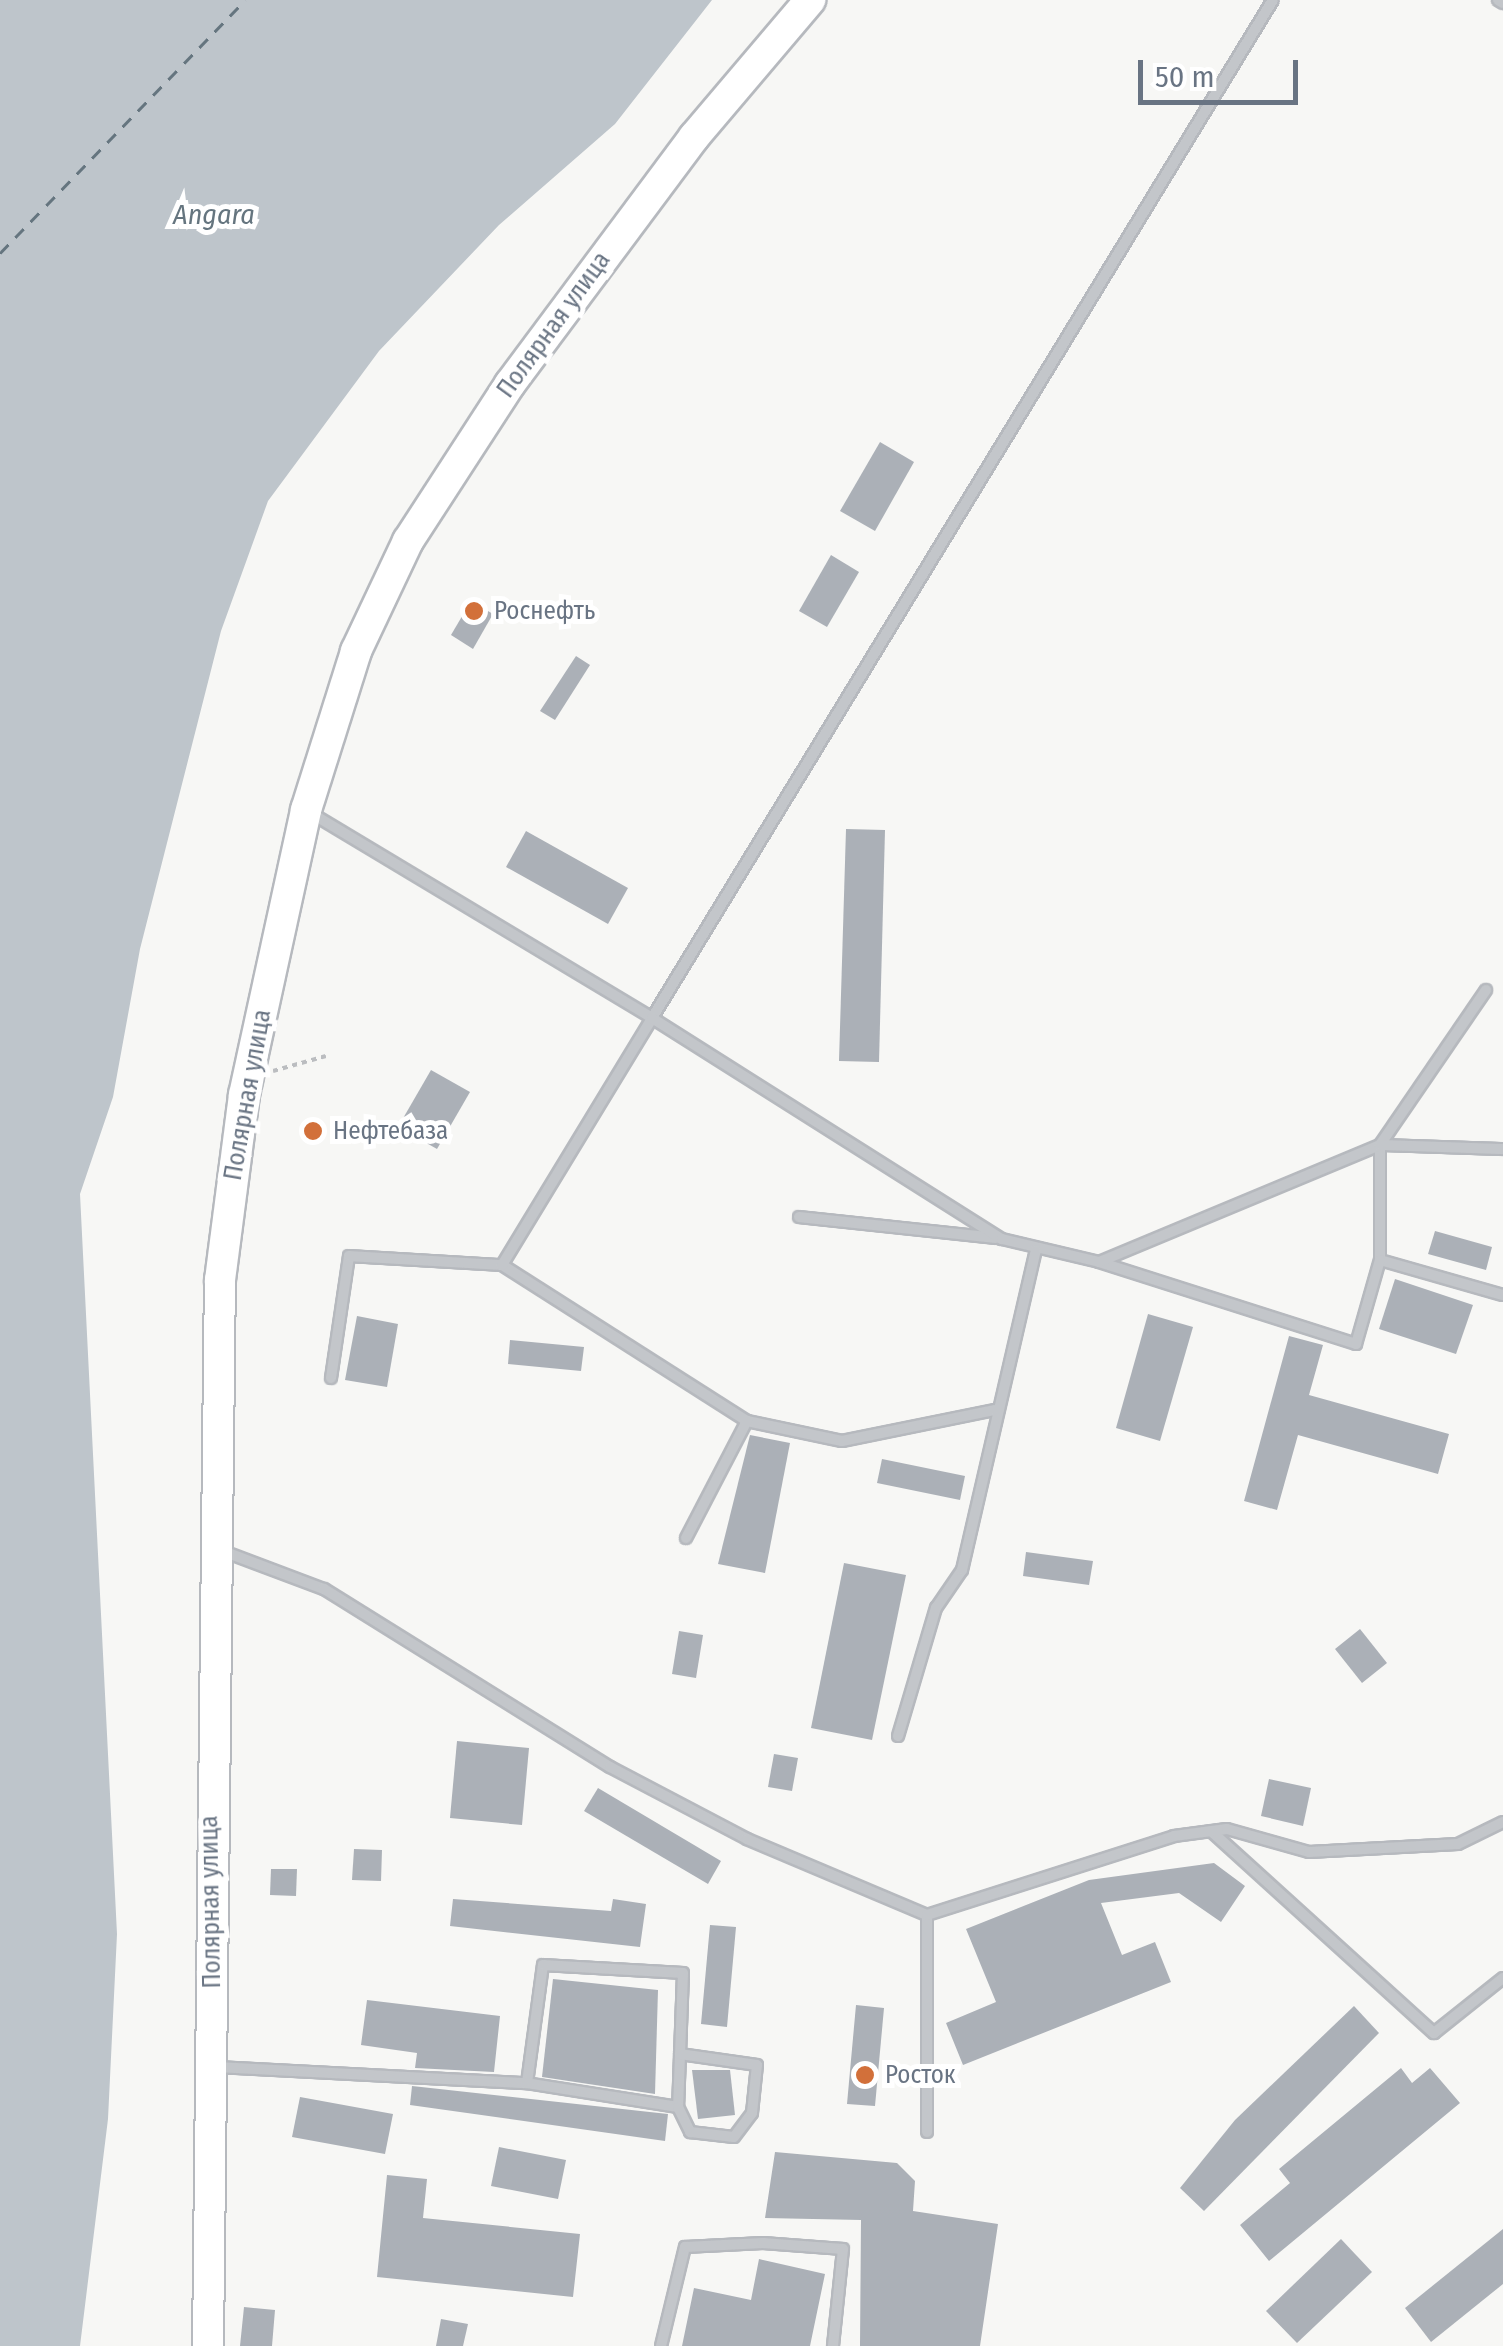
<!DOCTYPE html>
<html>
<head>
<meta charset="utf-8">
<style>
	body { margin:0 }
	#map { position:relative; width:1503px; height:2346px; overflow:hidden; background:#f7f7f5; font-family:"Fira Sans Condensed",sans-serif }
	div>[style] { position:absolute }
	.water>* { inset:0; background:#bec5cb }
	.ferry>* { height:2.5px; margin-top:-1.25px; transform-origin:0; background:repeating-linear-gradient(90deg,#65757f 0 12px,transparent 0 22px) }
	.building>* { inset:0; background:#abb0b7 }
	.path>* { height:4px; margin-top:-2px; transform-origin:0; background:repeating-linear-gradient(90deg,#bbbdc0 0 5px,transparent 0 10px) }
	.roads { filter:drop-shadow(2px 0 #b6b9be) drop-shadow(-2px 0 #b6b9be) drop-shadow(0 2px #b6b9be) drop-shadow(0 -2px #b6b9be) }
	.lane>* { height:10px; margin:-5px; padding:0 5px; transform-origin:5px; border-radius:5px; background:#c3c6ca }
	.secondary>* { height:30px; margin:-15px; padding:0 15px; transform-origin:15px; border-radius:15px; background:#fff }
	.dots>* { width:28px; height:28px; translate:-50% -50%; box-sizing:border-box; border:5px solid #fff; border-radius:50% }
	span { translate:-50% -50%; white-space:nowrap; text-align:center; line-height:1.15; -webkit-text-stroke:10px #fff; paint-order:stroke }
	.street-label { font-size:25px; color:#697483 }
	.poi-label { font-size:25px; color:#697483 }
	.left { translate:0 -50%; text-align:left }
	.water-label { font-size:28px; color:#65757f; font-style:italic }
	.scale { position:absolute; left:1138px; top:60px; width:160px; height:45px; box-sizing:border-box; border:5px solid #697483; border-top:0; padding-left:12px; font-size:30px; line-height:35px; white-space:nowrap; color:#697483; -webkit-text-stroke:8px #fff; paint-order:stroke }
</style>
</head>
<body>
<div id="map">
	<div class="water">
		<i style="clip-path:polygon(0 0,712px 0,615px 124px,499px 225px,379px 351px,268px 501px,221px 631px,140px 949px,113px 1097px,80px 1194px,117px 1934px,108px 2119px,80px 2346px,0 2346px)"></i>
	</div>
	<div class="ferry">
		<i style="left:0;top:253px;width:352px;rotate:-45.9deg"></i>
	</div>
	<div class="building">
		<i style="clip-path:polygon(880px 442px,914px 462px,875px 531px,840px 511px)"></i>
		<i style="clip-path:polygon(831px 555px,859px 572px,827px 627px,799px 611px)"></i>
		<i style="clip-path:polygon(471px 601px,493px 614px,473px 649px,451px 635px)"></i>
		<i style="clip-path:polygon(576px 656px,590px 665px,555px 720px,540px 711px)"></i>
		<i style="clip-path:polygon(846px 829px,885px 830px,879px 1062px,839px 1061px)"></i>
		<i style="clip-path:polygon(526px 831px,628px 888px,608px 924px,506px 867px)"></i>
		<i style="clip-path:polygon(431px 1070px,470px 1092px,437px 1149px,398px 1127px)"></i>
		<i style="clip-path:polygon(1435px 1231px,1492px 1247px,1486px 1270px,1428px 1254px)"></i>
		<i style="clip-path:polygon(1395px 1279px,1473px 1305px,1456px 1354px,1379px 1329px)"></i>
		<i style="clip-path:polygon(1148px 1314px,1193px 1327px,1160px 1441px,1116px 1428px)"></i>
		<i style="clip-path:polygon(357px 1316px,398px 1324px,387px 1387px,345px 1380px)"></i>
		<i style="clip-path:polygon(1289px 1336px,1323px 1345px,1309px 1395px,1449px 1434px,1438px 1474px,1298px 1435px,1277px 1510px,1244px 1501px)"></i>
		<i style="clip-path:polygon(510px 1340px,584px 1347px,581px 1371px,508px 1364px)"></i>
		<i style="clip-path:polygon(750px 1435px,790px 1443px,765px 1573px,718px 1564px)"></i>
		<i style="clip-path:polygon(882px 1459px,965px 1476px,960px 1500px,877px 1483px)"></i>
		<i style="clip-path:polygon(1026px 1552px,1093px 1561px,1089px 1585px,1023px 1576px)"></i>
		<i style="clip-path:polygon(844px 1563px,906px 1575px,872px 1740px,811px 1728px)"></i>
		<i style="clip-path:polygon(1360px 1629px,1387px 1663px,1362px 1683px,1335px 1649px)"></i>
		<i style="clip-path:polygon(679px 1631px,703px 1635px,696px 1678px,672px 1674px)"></i>
		<i style="clip-path:polygon(457px 1741px,529px 1748px,522px 1825px,450px 1818px)"></i>
		<i style="clip-path:polygon(774px 1754px,798px 1758px,792px 1791px,768px 1787px)"></i>
		<i style="clip-path:polygon(1269px 1779px,1311px 1788px,1303px 1826px,1261px 1816px)"></i>
		<i style="clip-path:polygon(598px 1788px,721px 1861px,708px 1884px,584px 1811px)"></i>
		<i style="clip-path:polygon(354px 1849px,382px 1850px,381px 1881px,352px 1880px)"></i>
		<i style="clip-path:polygon(1214px 1863px,1245px 1886px,1221px 1922px,1179px 1893px,1101px 1903px,1122px 1955px,1155px 1942px,1171px 1982px,963px 2065px,946px 2023px,996px 2002px,966px 1929px,1089px 1880px)"></i>
		<i style="clip-path:polygon(271px 1869px,297px 1869px,296px 1896px,270px 1895px)"></i>
		<i style="clip-path:polygon(453px 1899px,611px 1911px,613px 1899px,646px 1904px,640px 1947px,450px 1926px)"></i>
		<i style="clip-path:polygon(710px 1925px,736px 1927px,727px 2027px,701px 2024px)"></i>
		<i style="clip-path:polygon(553px 1979px,658px 1990px,655px 2094px,542px 2077px)"></i>
		<i style="clip-path:polygon(367px 2000px,500px 2016px,494px 2072px,415px 2068px,417px 2053px,361px 2045px)"></i>
		<i style="clip-path:polygon(856px 2005px,884px 2008px,875px 2106px,847px 2104px)"></i>
		<i style="clip-path:polygon(1354px 2006px,1379px 2033px,1204px 2211px,1180px 2188px,1235px 2120px)"></i>
		<i style="clip-path:polygon(1401px 2068px,1412px 2083px,1430px 2068px,1460px 2103px,1269px 2261px,1240px 2225px,1290px 2183px,1279px 2169px)"></i>
		<i style="clip-path:polygon(692px 2070px,730px 2070px,735px 2115px,698px 2119px)"></i>
		<i style="clip-path:polygon(412px 2086px,668px 2114px,665px 2141px,410px 2105px)"></i>
		<i style="clip-path:polygon(300px 2097px,393px 2114px,385px 2154px,292px 2137px)"></i>
		<i style="clip-path:polygon(499px 2147px,566px 2160px,558px 2199px,491px 2186px)"></i>
		<i style="clip-path:polygon(775px 2152px,897px 2163px,915px 2181px,913px 2211px,998px 2224px,980px 2346px,860px 2346px,861px 2220px,765px 2218px)"></i>
		<i style="clip-path:polygon(387px 2175px,427px 2179px,423px 2218px,580px 2234px,573px 2297px,377px 2277px)"></i>
		<i style="clip-path:polygon(1503px 2229px,1503px 2284px,1431px 2342px,1405px 2308px)"></i>
		<i style="clip-path:polygon(1341px 2239px,1372px 2272px,1297px 2343px,1266px 2311px)"></i>
		<i style="clip-path:polygon(759px 2259px,825px 2274px,810px 2346px,682px 2346px,694px 2288px,751px 2300px)"></i>
		<i style="clip-path:polygon(244px 2307px,275px 2310px,272px 2346px,240px 2346px)"></i>
		<i style="clip-path:polygon(441px 2319px,468px 2324px,463px 2346px,436px 2346px)"></i>
	</div>
	<div class="path">
		<i style="left:273px;top:1071px;width:55px;rotate:-15.8deg"></i>
	</div>
	<div class="roads">
		<div class="lane">
			<i style="left:1498px;top:0;width:6px;rotate:31deg"></i>
			<i style="left:311px;top:813px;width:398px;rotate:31deg"></i>
			<i style="left:652px;top:1018px;width:1192px;rotate:-58.62deg"></i>
			<i style="left:1486px;top:990px;width:188px;rotate:124.4deg"></i>
			<i style="left:1380px;top:1145px;width:115px;rotate:90deg"></i>
			<i style="left:1380px;top:1260px;width:128px;rotate:15.9deg"></i>
			<i style="left:799px;top:1217px;width:198px;rotate:6.1deg"></i>
			<i style="left:1099px;top:1262px;width:270px;rotate:17.7deg"></i>
			<i style="left:1356px;top:1344px;width:87px;rotate:-74.1deg"></i>
			<i style="left:331px;top:1378px;width:123px;rotate:-81.6deg"></i>
			<i style="left:349px;top:1256px;width:153px;rotate:3.4deg"></i>
			<i style="left:747px;top:1421px;width:97px;rotate:11.9deg"></i>
			<i style="left:842px;top:1441px;width:155px;rotate:-11.5deg"></i>
			<i style="left:686px;top:1538px;width:132px;rotate:-62.5deg"></i>
			<i style="left:747px;top:1421px;width:290px;rotate:-147.5deg"></i>
			<i style="left:502px;top:1265px;width:289px;rotate:-58.7deg"></i>
			<i style="left:652px;top:1018px;width:414px;rotate:32.3deg"></i>
			<i style="left:1002px;top:1239px;width:100px;rotate:13.3deg"></i>
			<i style="left:1099px;top:1262px;width:304px;rotate:-22.6deg"></i>
			<i style="left:1380px;top:1145px;width:123px;rotate:1.9deg"></i>
			<i style="left:220px;top:1550px;width:111px;rotate:20.6deg"></i>
			<i style="left:324px;top:1589px;width:337px;rotate:31.9deg"></i>
			<i style="left:610px;top:1767px;width:155px;rotate:27.7deg"></i>
			<i style="left:747px;top:1839px;width:195px;rotate:22.9deg"></i>
			<i style="left:927px;top:1915px;width:217px;rotate:90deg"></i>
			<i style="left:898px;top:1736px;width:134px;rotate:-73.5deg"></i>
			<i style="left:936px;top:1608px;width:46px;rotate:-55.6deg"></i>
			<i style="left:962px;top:1570px;width:328px;rotate:-77deg"></i>
			<i style="left:1211px;top:1831px;width:301px;rotate:42.2deg"></i>
			<i style="left:1434px;top:2033px;width:88px;rotate:-38.6deg"></i>
			<i style="left:927px;top:1915px;width:259px;rotate:-17.7deg"></i>
			<i style="left:1174px;top:1836px;width:53px;rotate:-7.5deg"></i>
			<i style="left:1227px;top:1829px;width:85px;rotate:15.7deg"></i>
			<i style="left:1309px;top:1852px;width:149px;rotate:-3.1deg"></i>
			<i style="left:1458px;top:1844px;width:50px;rotate:-26.1deg"></i>
			<i style="left:217px;top:2067px;width:310px;rotate:3deg"></i>
			<i style="left:527px;top:2083px;width:119px;rotate:-82.3deg"></i>
			<i style="left:543px;top:1965px;width:140px;rotate:3.3deg"></i>
			<i style="left:683px;top:1973px;width:134px;rotate:92.1deg"></i>
			<i style="left:678px;top:2107px;width:153px;rotate:-171deg"></i>
			<i style="left:678px;top:2107px;width:28px;rotate:64deg"></i>
			<i style="left:690px;top:2132px;width:44px;rotate:6.5deg"></i>
			<i style="left:734px;top:2137px;width:30px;rotate:-53deg"></i>
			<i style="left:752px;top:2113px;width:48px;rotate:-84.1deg"></i>
			<i style="left:757px;top:2065px;width:78px;rotate:-171.9deg"></i>
			<i style="left:661px;top:2346px;width:102px;rotate:-76.4deg"></i>
			<i style="left:685px;top:2247px;width:78px;rotate:-2.9deg"></i>
			<i style="left:763px;top:2243px;width:80px;rotate:4.3deg"></i>
			<i style="left:843px;top:2249px;width:98px;rotate:95.9deg"></i>
		</div>
		<div class="secondary">
			<i style="left:208px;top:2346px;width:1066px;rotate:-89.36deg"></i>
			<i style="left:220px;top:1280px;width:187px;rotate:-82.6deg"></i>
			<i style="left:244px;top:1095px;width:292px;rotate:-77.7deg"></i>
			<i style="left:306px;top:810px;width:167px;rotate:-72.5deg"></i>
			<i style="left:356px;top:651px;width:122px;rotate:-64.7deg"></i>
			<i style="left:408px;top:541px;width:187px;rotate:-57deg"></i>
			<i style="left:510px;top:384px;width:308px;rotate:-53.3deg"></i>
			<i style="left:694px;top:137px;width:180px;rotate:-49.7deg"></i>
		</div>
	</div>
	<div class="dots">
		<i style="left:474px;top:611px;background:#d2703a"></i>
		<i style="left:313px;top:1131px;background:#d2703a"></i>
		<i style="left:865px;top:2075px;background:#d2703a"></i>
	</div>
	<div class="street-label">
		<span style="left:554px;top:325px;rotate:-54deg">Полярная улица</span>
		<span style="left:248px;top:1095px;rotate:-80deg">Полярная улица</span>
		<span style="left:211px;top:1902px;rotate:-91deg">Полярная улица</span>
	</div>
	<div class="poi-label">
		<span class="left" style="left:494px;top:611px">Роснефть</span>
		<span class="left" style="left:333px;top:1131px">Нефтебаза</span>
		<span class="left" style="left:885px;top:2075px">Росток</span>
	</div>
	<div class="water-label">
		<span style="left:214px;top:215px">Angara</span>
	</div>
	<div class="scale">50 m</div>
</div>
</body>
</html>
